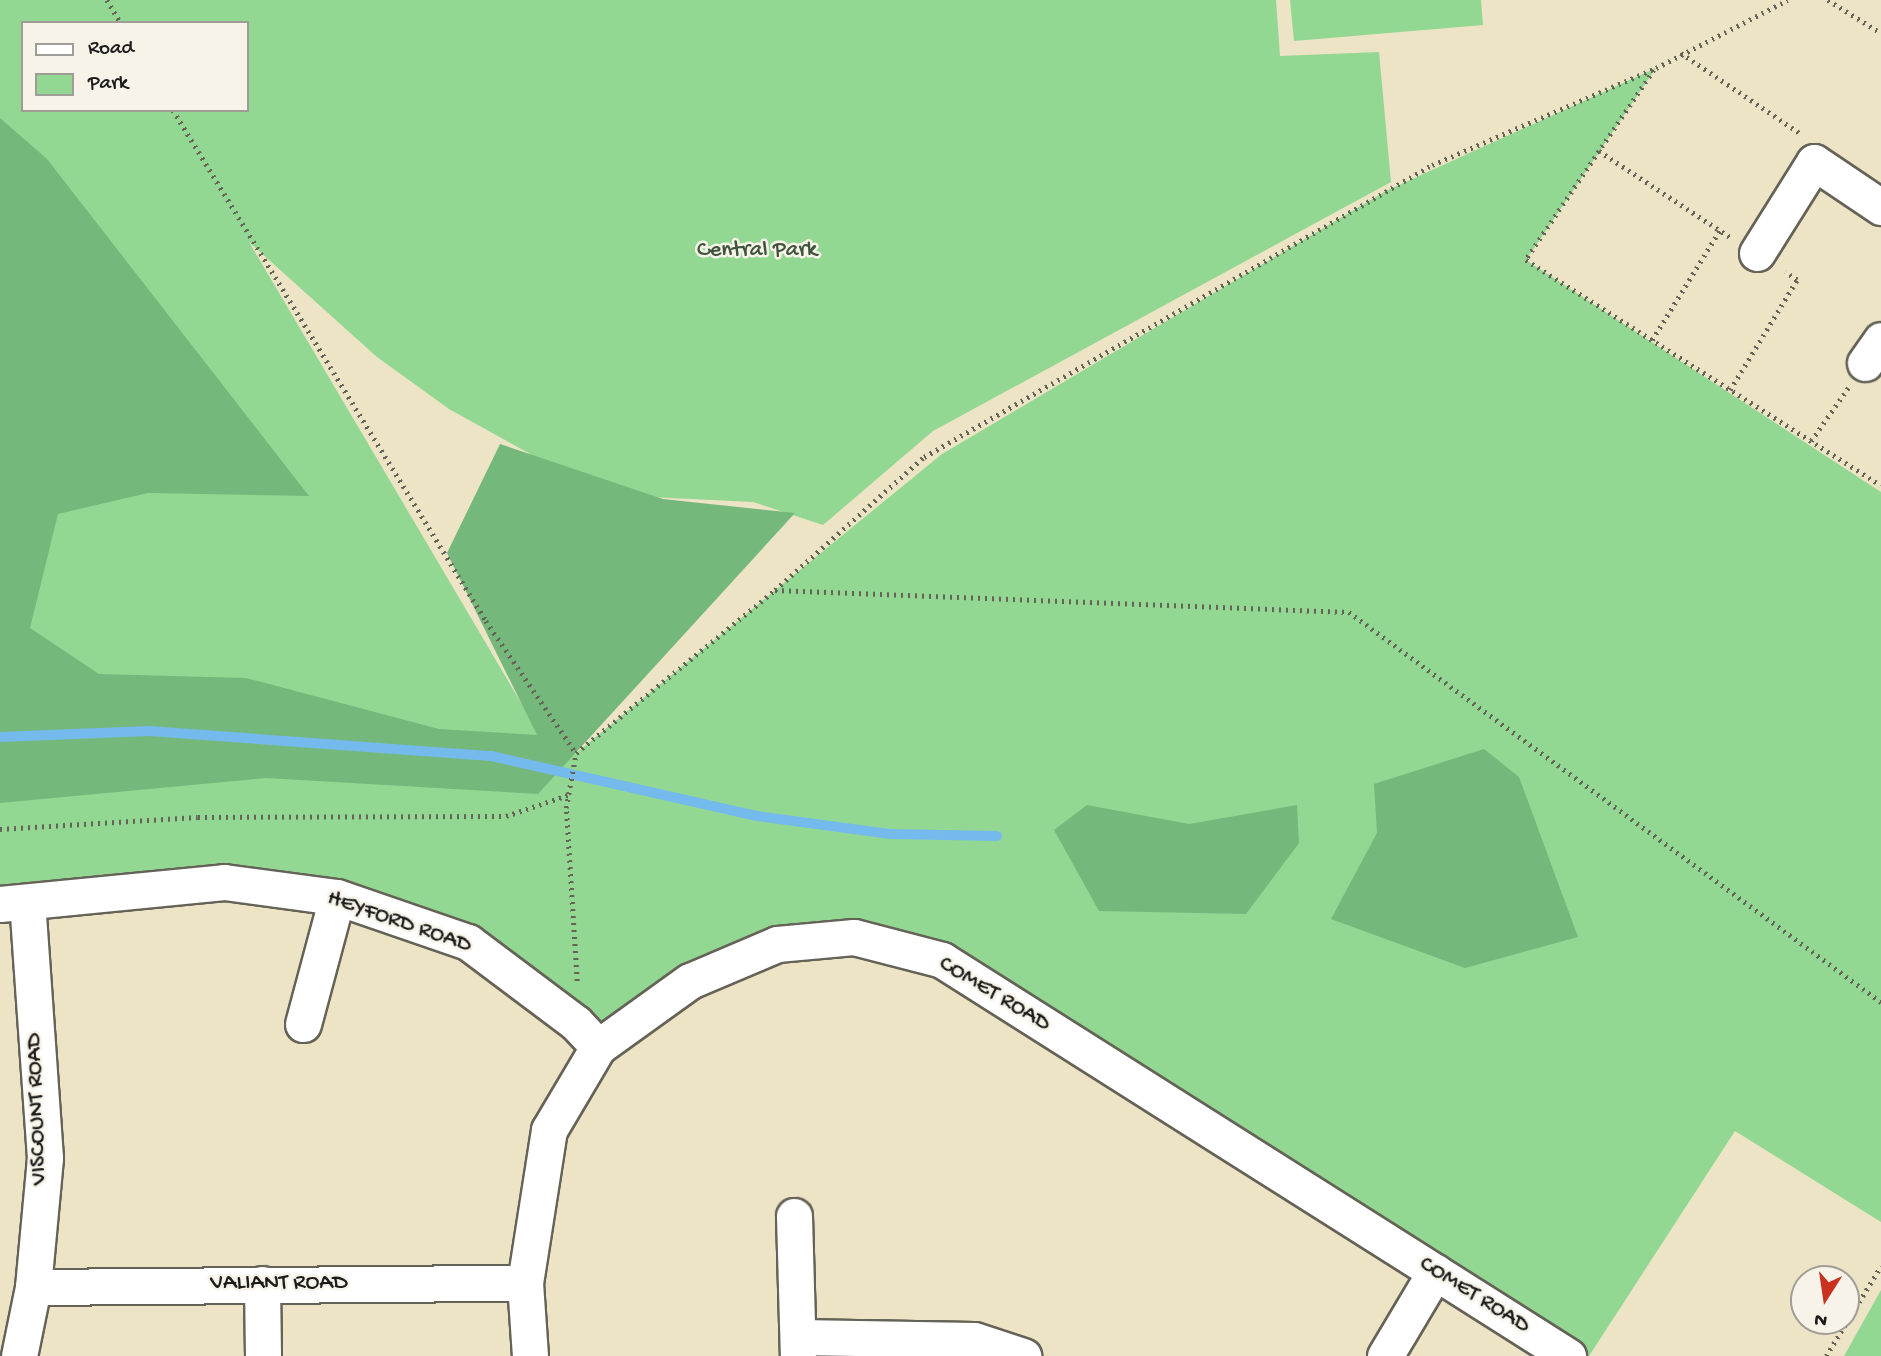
<!DOCTYPE html>
<html>
<head>
<meta charset="utf-8">
<style>
	body { margin:0 }
	#map { position:relative; width:1881px; height:1356px; overflow:hidden; background:#ede3c5; font-family:"Gochi Hand",sans-serif }
	div>[style] { position:absolute }
	.green>* { inset:0; background:#92d892 }
	.forest>* { inset:0; background:#75b87c }
	.stream>* { height:10px; margin:-5px; padding:0 5px; transform-origin:5px; border-radius:5px; background:#75baec }
	.path>* { height:4.5px; margin-top:-2.25px; transform-origin:0; background:repeating-linear-gradient(90deg,#656257 0 2px,transparent 0 7px) }
	.roads { filter:drop-shadow(2px 0 #656257) drop-shadow(-2px 0 #656257) drop-shadow(0 2px #656257) drop-shadow(0 -2px #656257) }
	.street>* { height:35px; margin:-17.5px; padding:0 17.5px; transform-origin:17.5px; border-radius:17.5px; background:#fff }
	span { translate:-50% -50%; white-space:nowrap; text-align:center; line-height:1.15; -webkit-text-stroke:5px #f7f3e8; paint-order:stroke }
	.park-label { font-size:23px; color:#3f543f }
	.street-label { font-size:23px; color:#1c1c1c }
	.legend { position:absolute; left:21px; top:21px; width:228px; height:91px; box-sizing:border-box; background:#f7f3e8; border:2px solid #9f9d96; margin:0; padding:9px 12px; list-style:none; font-size:21px; color:#1c1c1c }
	.legend li { display:flex; align-items:center; gap:14px; height:35px }
	.legend b { width:35px; border:2px solid #9f9d96 }
	.north { position:absolute; left:1790px; top:1265px; width:70px; height:70px; box-sizing:border-box; background:#f7f3e8; border:2px solid #9f9d96; border-radius:50%; rotate:192deg; font-size:19px; font-weight:700; line-height:28px; text-align:center; color:#1c1c1c }
	.north::after { content:''; display:block; margin:auto; width:24px; height:32px; background:#c8321e; clip-path:polygon(50% 0,100% 100%,50% 72%,0 100%) }
</style>
</head>
<body>
<div id="map">
	<div class="green">
		<i style="clip-path:polygon(evenodd,0 0,1276px 0,1280px 56px,1379px 52px,1391px 182px,933px 431px,823px 525px,753px 502px,649px 497px,552px 466px,449px 409px,377px 357px,249px 242px,559px 767px,942px 454px,1386px 191px,1656px 68px,1526px 260px,1881px 492px,1881px 1222px,1735px 1131px,1589px 1356px,1568px 1356px,942px 960px,777px 944px,598px 1047px,468px 942px,224px 882px,0 907px,0 0,23px 23px,247px 23px,247px 110px,23px 110px,23px 23px)"></i>
		<i style="clip-path:polygon(1290px 0,1481px 0,1483px 25px,1294px 41px)"></i>
		<i style="clip-path:polygon(1881px 1290px,1881px 1356px,1844px 1356px)"></i>
	</div>
	<div class="forest">
		<i style="clip-path:polygon(0 118px,47px 159px,309px 496px,148px 493px,58px 514px,30px 628px,99px 674px,246px 678px,439px 729px,537px 735px,447px 553px,500px 444px,663px 499px,795px 513px,538px 794px,266px 778px,0 803px)"></i>
		<i style="clip-path:polygon(1484px 749px,1519px 777px,1578px 937px,1465px 968px,1331px 919px,1377px 833px,1374px 784px)"></i>
		<i style="clip-path:polygon(1087px 805px,1189px 824px,1297px 805px,1299px 843px,1246px 914px,1099px 911px,1054px 830px)"></i>
	</div>
	<div class="stream">
		<i style="left:0;top:737px;width:149px;rotate:-2.3deg"></i>
		<i style="left:149px;top:731px;width:343px;rotate:4.2deg"></i>
		<i style="left:491px;top:756px;width:273px;rotate:12.7deg"></i>
		<i style="left:757px;top:816px;width:135px;rotate:7.7deg"></i>
		<i style="left:891px;top:834px;width:106px;rotate:1.1deg"></i>
	</div>
	<div class="path">
		<i style="left:107px;top:0;width:27px;rotate:59deg"></i>
		<i style="left:1828px;top:0;width:62px;rotate:31.9deg"></i>
		<i style="left:1681px;top:53px;width:145px;rotate:34deg"></i>
		<i style="left:1654px;top:70px;width:229px;rotate:124deg"></i>
		<i style="left:1526px;top:260px;width:420px;rotate:32.4deg"></i>
		<i style="left:173px;top:110px;width:599px;rotate:58.51deg"></i>
		<i style="left:486px;top:621px;width:160px;rotate:55.7deg"></i>
		<i style="left:1599px;top:151px;width:157px;rotate:33.3deg"></i>
		<i style="left:1652px;top:340px;width:129px;rotate:-58.3deg"></i>
		<i style="left:1730px;top:390px;width:129px;rotate:-58.7deg"></i>
		<i style="left:1797px;top:280px;width:14px;rotate:-146deg"></i>
		<i style="left:1811px;top:441px;width:65px;rotate:-55.1deg"></i>
		<i style="left:775px;top:590px;width:200px;rotate:-41.8deg"></i>
		<i style="left:924px;top:457px;width:586px;rotate:-29.89deg"></i>
		<i style="left:1432px;top:165px;width:244px;rotate:-23.4deg"></i>
		<i style="left:1656px;top:68px;width:148px;rotate:-27.3deg"></i>
		<i style="left:0;top:829px;width:198px;rotate:-3.5deg"></i>
		<i style="left:198px;top:817px;width:308px;rotate:-0.2deg"></i>
		<i style="left:506px;top:816px;width:65px;rotate:-18.7deg"></i>
		<i style="left:577px;top:981px;width:173px;rotate:-93.6deg"></i>
		<i style="left:566px;top:808px;width:56px;rotate:-79.7deg"></i>
		<i style="left:576px;top:753px;width:257px;rotate:-39.3deg"></i>
		<i style="left:775px;top:590px;width:574px;rotate:2.19deg"></i>
		<i style="left:1349px;top:612px;width:660px;rotate:36.24deg"></i>
		<i style="left:1826px;top:1356px;width:105px;rotate:-58.6deg"></i>
	</div>
	<div class="roads">
		<div class="street">
			<i style="left:1757px;top:253px;width:107px;rotate:-57.9deg"></i>
			<i style="left:1814px;top:162px;width:81px;rotate:33.9deg"></i>
			<i style="left:1865px;top:363px;width:28px;rotate:-55deg"></i>
			<i style="left:0;top:904px;width:225px;rotate:-5.6deg"></i>
			<i style="left:224px;top:882px;width:114px;rotate:7.6deg"></i>
			<i style="left:337px;top:897px;width:139px;rotate:19deg"></i>
			<i style="left:468px;top:942px;width:135px;rotate:36.9deg"></i>
			<i style="left:576px;top:1023px;width:33px;rotate:47deg"></i>
			<i style="left:303px;top:1024px;width:131px;rotate:-75deg"></i>
			<i style="left:794px;top:1216px;width:140px;rotate:88.4deg"></i>
			<i style="left:262px;top:1284px;width:72px;rotate:89.2deg"></i>
			<i style="left:33px;top:1287px;width:492px;rotate:-0.5deg"></i>
			<i style="left:798px;top:1337px;width:176px;rotate:1deg"></i>
			<i style="left:974px;top:1340px;width:52px;rotate:18.1deg"></i>
			<i style="left:19px;top:1356px;width:70px;rotate:-78.5deg"></i>
			<i style="left:33px;top:1287px;width:130px;rotate:-84.7deg"></i>
			<i style="left:45px;top:1158px;width:256px;rotate:-94deg"></i>
			<i style="left:530px;top:1356px;width:73px;rotate:-93.9deg"></i>
			<i style="left:525px;top:1283px;width:155px;rotate:-81.1deg"></i>
			<i style="left:549px;top:1130px;width:96px;rotate:-59.4deg"></i>
			<i style="left:598px;top:1047px;width:113px;rotate:-35.7deg"></i>
			<i style="left:690px;top:981px;width:95px;rotate:-23deg"></i>
			<i style="left:777px;top:944px;width:77px;rotate:-5.2deg"></i>
			<i style="left:854px;top:937px;width:91px;rotate:14.6deg"></i>
			<i style="left:942px;top:960px;width:741px;rotate:32.32deg"></i>
			<i style="left:1385px;top:1356px;width:98px;rotate:-59.2deg"></i>
		</div>
	</div>
	<div class="park-label">
		<span style="left:757px;top:251px">Central Park</span>
	</div>
	<div class="street-label">
		<span style="left:399px;top:923px;rotate:19deg">HEYFORD ROAD</span>
		<span style="left:994px;top:995px;rotate:31deg">COMET ROAD</span>
		<span style="left:38px;top:1109px;rotate:-92deg">VISCOUNT ROAD</span>
		<span style="left:279px;top:1284px">VALIANT ROAD</span>
		<span style="left:1474px;top:1296px;rotate:32deg">COMET ROAD</span>
	</div>
	<ul class="legend">
	<li><b style="height:9px;background:#fff"></b>Road</li>
	<li><b style="height:19px;background:#92d892"></b>Park</li>
	</ul>
	<div class="north">N</div>
</div>
</body>
</html>
